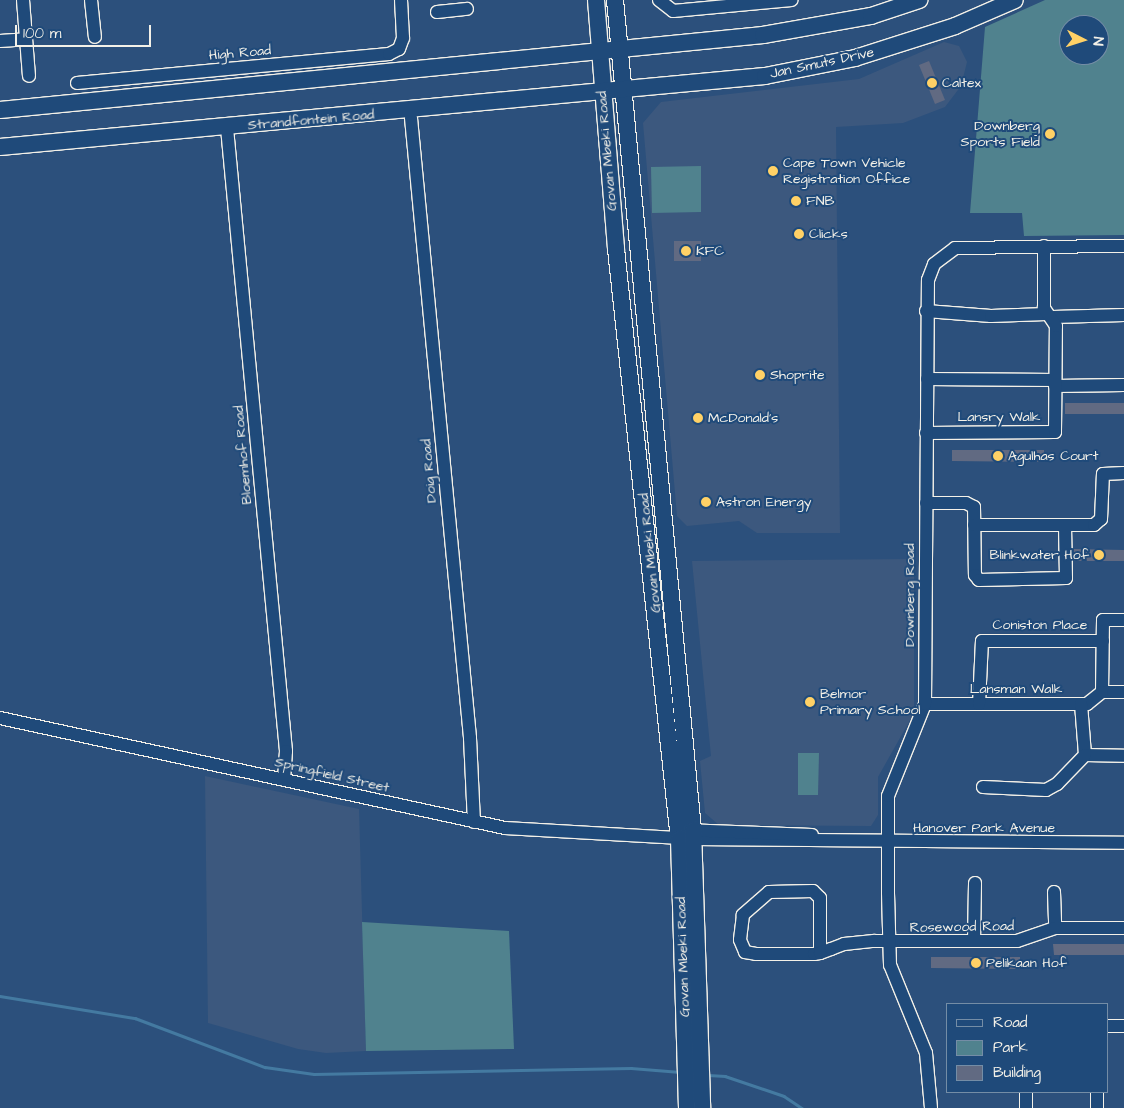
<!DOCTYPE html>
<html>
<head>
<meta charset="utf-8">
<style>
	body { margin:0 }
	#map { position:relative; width:1124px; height:1108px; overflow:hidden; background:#2c507c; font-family:"Architects Daughter",sans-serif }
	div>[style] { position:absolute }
	.built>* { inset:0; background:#3c587e }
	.green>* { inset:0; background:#50828e }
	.stream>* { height:2.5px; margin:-1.25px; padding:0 1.25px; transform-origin:1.25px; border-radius:1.25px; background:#447aa1 }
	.building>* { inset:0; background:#616a82 }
	.roads { filter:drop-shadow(1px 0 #f4f1e8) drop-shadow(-1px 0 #f4f1e8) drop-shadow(0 1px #f4f1e8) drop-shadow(0 -1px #f4f1e8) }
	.minor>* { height:12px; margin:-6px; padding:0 6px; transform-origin:6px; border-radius:6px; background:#1f4a7a }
	.major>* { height:16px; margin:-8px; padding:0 8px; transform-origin:8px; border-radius:8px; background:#1f4a7a }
	.dots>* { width:14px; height:14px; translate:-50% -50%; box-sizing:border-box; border:2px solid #1f4a7a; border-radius:50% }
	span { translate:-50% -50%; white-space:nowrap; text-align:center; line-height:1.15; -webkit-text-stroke:4px #1f4a7a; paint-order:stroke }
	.street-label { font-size:14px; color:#f4f1e8 }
	.poi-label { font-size:14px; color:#f4f1e8 }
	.left { translate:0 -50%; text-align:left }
	.right { translate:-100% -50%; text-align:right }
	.legend { position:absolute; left:946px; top:1003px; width:162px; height:90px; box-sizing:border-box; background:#1f4a7a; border:1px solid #748da6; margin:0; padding:6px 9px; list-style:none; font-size:15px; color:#f4f1e8 }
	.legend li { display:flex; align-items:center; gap:10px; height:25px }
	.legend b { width:25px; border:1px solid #748da6 }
	.north { position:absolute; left:1059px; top:15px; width:50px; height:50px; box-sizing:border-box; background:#1f4a7a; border:1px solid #748da6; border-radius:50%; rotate:95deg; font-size:14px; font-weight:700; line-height:20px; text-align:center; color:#f4f1e8 }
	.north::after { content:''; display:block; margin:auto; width:18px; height:22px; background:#ffd166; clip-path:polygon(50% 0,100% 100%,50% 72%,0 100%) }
	.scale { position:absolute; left:15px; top:25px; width:136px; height:22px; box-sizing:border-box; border:2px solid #f4f1e8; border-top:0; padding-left:6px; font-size:15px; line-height:18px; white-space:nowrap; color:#f4f1e8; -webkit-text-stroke:4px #1f4a7a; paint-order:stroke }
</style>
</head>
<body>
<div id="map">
	<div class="built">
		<i style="clip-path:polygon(944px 42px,959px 46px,967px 62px,961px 86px,945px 107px,903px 123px,836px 127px,840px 533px,757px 533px,739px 521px,687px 526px,677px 516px,643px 123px,661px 102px,859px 79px)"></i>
		<i style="clip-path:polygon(914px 559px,914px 713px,878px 777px,878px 815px,871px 826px,719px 825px,705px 813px,700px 761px,711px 756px,692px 561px)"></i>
		<i style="clip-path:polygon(205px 776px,359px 809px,366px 1051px,326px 1053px,298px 1049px,208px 1023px)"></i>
	</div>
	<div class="green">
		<i style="clip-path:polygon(evenodd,1045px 0,1124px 0,1124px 235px,1024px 236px,1022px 213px,970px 213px,985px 27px,1045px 0,1069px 25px,1099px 25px,1099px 55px,1069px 55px,1069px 25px)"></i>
		<i style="clip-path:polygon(701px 166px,701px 212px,652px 213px,651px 167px)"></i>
		<i style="clip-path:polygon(798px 753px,819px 753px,818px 795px,798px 795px)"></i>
		<i style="clip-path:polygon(362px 922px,509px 931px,514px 1049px,366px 1051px)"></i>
	</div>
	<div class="stream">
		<i style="left:0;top:996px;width:137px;rotate:9.3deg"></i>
		<i style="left:135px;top:1018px;width:139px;rotate:20.7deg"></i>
		<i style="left:265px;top:1067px;width:49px;rotate:8.1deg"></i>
		<i style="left:314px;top:1074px;width:317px;rotate:-1.1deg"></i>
		<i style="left:631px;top:1068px;width:49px;rotate:4.7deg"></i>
		<i style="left:708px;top:1075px;width:17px;rotate:3deg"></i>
		<i style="left:725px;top:1076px;width:62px;rotate:18.7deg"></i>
		<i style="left:784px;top:1096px;width:22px;rotate:34deg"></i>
	</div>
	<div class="building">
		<i style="clip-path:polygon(929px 61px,945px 100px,935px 104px,919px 65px)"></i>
		<i style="clip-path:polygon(674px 241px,701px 241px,701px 261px,674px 261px)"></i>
		<i style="clip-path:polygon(1065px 403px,1124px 403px,1124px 414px,1065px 414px)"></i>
		<i style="clip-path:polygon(952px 450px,1044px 450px,1044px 462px,952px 461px)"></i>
		<i style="clip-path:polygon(1074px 549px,1124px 550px,1124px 561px,1074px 561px)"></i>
		<i style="clip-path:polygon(1053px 944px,1124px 944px,1124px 955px,1054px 955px)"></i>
		<i style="clip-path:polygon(931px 957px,1020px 957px,1020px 969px,931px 968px)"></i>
	</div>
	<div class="roads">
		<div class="minor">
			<i style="left:23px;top:0;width:76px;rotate:85.5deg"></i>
			<i style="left:91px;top:0;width:37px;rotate:84deg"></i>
			<i style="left:659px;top:0;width:18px;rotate:38deg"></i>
			<i style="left:673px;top:11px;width:119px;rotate:-5.3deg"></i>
			<i style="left:437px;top:12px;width:30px;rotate:-6deg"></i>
			<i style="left:0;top:41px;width:26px;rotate:-4deg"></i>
			<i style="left:77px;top:83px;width:313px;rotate:-5.3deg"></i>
			<i style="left:389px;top:54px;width:11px;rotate:-27deg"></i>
			<i style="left:399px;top:49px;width:12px;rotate:-70deg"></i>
			<i style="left:403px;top:38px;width:38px;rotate:-93deg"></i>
			<i style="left:411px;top:118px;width:623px;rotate:84.56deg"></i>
			<i style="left:470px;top:738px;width:84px;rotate:87.3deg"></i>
			<i style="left:227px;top:128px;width:626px;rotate:84.59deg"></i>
			<i style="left:286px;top:751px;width:29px;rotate:94deg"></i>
			<i style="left:926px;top:311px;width:65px;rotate:4.4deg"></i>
			<i style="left:991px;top:316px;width:55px;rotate:-2.1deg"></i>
			<i style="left:1053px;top:317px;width:71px;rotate:-1.6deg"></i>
			<i style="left:927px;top:379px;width:128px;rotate:0.4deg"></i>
			<i style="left:1055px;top:386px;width:69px;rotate:-0.8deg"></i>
			<i style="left:926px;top:433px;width:129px;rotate:-0.4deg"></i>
			<i style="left:1055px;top:432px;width:106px;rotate:-89.5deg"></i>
			<i style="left:1056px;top:326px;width:22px;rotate:-124deg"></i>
			<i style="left:1044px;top:308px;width:62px;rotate:-90deg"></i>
			<i style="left:926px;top:503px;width:40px"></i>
			<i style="left:966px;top:503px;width:9px;rotate:27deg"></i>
			<i style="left:974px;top:507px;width:68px;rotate:89.2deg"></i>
			<i style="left:975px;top:575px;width:6px;rotate:51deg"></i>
			<i style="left:979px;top:580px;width:87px;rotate:-1.3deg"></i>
			<i style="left:1066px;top:578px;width:52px;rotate:-91.1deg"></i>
			<i style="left:974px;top:525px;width:120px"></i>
			<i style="left:1094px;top:525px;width:9px;rotate:-41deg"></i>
			<i style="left:1101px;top:519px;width:45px;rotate:-87.5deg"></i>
			<i style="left:1103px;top:474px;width:21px;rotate:-3deg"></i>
			<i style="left:1102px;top:692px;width:72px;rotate:-89.2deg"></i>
			<i style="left:1103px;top:620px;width:21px"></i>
			<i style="left:1102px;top:692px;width:22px"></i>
			<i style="left:925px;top:704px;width:162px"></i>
			<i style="left:1087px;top:704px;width:19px;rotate:-39deg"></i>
			<i style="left:979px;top:704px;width:63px;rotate:-87.3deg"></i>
			<i style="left:982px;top:641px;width:121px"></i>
			<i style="left:1081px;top:704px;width:51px;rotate:85.5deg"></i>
			<i style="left:0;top:718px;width:517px;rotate:12.29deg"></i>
			<i style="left:505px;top:828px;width:189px;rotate:3.3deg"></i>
			<i style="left:694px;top:839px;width:430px;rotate:0.5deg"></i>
			<i style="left:1085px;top:755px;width:39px;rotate:1deg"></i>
			<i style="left:983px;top:787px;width:63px;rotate:2.7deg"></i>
			<i style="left:1046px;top:790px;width:13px;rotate:-29deg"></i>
			<i style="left:1057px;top:784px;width:40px;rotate:-46deg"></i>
			<i style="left:684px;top:830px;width:128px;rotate:2.2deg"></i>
			<i style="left:1054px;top:892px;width:36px;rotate:88deg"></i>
			<i style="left:974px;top:941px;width:58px;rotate:-89deg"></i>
			<i style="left:820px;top:953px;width:55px;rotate:-90deg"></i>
			<i style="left:820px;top:898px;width:10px;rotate:-135deg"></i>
			<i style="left:813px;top:891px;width:44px;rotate:178.7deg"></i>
			<i style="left:769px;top:892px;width:35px;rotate:139deg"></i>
			<i style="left:743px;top:915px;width:25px;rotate:97deg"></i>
			<i style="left:740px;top:940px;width:13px;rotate:67deg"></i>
			<i style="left:745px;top:952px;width:11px;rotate:10deg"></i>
			<i style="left:756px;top:954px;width:58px"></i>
			<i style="left:814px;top:954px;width:6px;rotate:-9deg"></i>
			<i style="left:820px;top:953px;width:12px;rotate:-20deg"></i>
			<i style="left:831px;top:949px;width:14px;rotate:-21deg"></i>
			<i style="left:844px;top:944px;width:30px;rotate:-6deg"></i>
			<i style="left:874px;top:941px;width:143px"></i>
			<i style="left:1017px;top:941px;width:40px;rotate:-18.9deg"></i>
			<i style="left:1055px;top:928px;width:69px"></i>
			<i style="left:1108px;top:1026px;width:16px"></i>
			<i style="left:1026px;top:1092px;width:16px;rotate:90deg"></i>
			<i style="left:1097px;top:1092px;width:16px;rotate:90deg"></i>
			<i style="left:931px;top:1108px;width:55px;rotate:-95.2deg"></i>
			<i style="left:926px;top:1053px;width:95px;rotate:-112.2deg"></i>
			<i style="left:890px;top:965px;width:73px;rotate:-91.6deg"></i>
			<i style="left:888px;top:892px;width:96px;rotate:-90deg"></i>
			<i style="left:888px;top:796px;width:99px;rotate:-68.1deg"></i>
			<i style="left:925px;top:704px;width:424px;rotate:-89.6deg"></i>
			<i style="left:928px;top:280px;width:17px;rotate:-69deg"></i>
			<i style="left:934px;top:264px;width:26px;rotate:-37deg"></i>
			<i style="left:955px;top:248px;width:169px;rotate:-0.7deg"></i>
		</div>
		<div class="major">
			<i style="left:596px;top:0;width:250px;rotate:85.4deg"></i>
			<i style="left:616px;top:249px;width:593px;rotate:83.91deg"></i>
			<i style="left:679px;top:839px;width:269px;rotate:88.3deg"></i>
			<i style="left:615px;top:0;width:834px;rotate:84.63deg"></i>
			<i style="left:693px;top:830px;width:278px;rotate:88.1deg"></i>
			<i style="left:0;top:110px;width:767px;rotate:-5.61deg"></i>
			<i style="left:763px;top:35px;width:110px;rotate:-10deg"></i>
			<i style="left:871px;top:16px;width:51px;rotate:-18.4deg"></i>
			<i style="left:0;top:147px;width:768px;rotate:-5.3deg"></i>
			<i style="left:765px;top:76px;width:92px;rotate:-11.3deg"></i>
			<i style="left:855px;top:58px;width:105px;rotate:-17.7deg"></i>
			<i style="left:955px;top:26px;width:65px;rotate:-23.4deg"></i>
		</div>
	</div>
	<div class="dots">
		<i style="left:932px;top:83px;background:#ffd166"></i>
		<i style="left:1050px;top:134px;background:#ffd166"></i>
		<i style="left:773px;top:171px;background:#ffd166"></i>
		<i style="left:796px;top:201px;background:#ffd166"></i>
		<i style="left:799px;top:234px;background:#ffd166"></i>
		<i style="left:686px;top:251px;background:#ffd166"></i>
		<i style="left:760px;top:375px;background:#ffd166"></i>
		<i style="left:698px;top:418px;background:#ffd166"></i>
		<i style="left:998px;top:456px;background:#ffd166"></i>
		<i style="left:706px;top:502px;background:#ffd166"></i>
		<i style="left:1099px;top:555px;background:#ffd166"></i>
		<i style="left:810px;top:702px;background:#ffd166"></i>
		<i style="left:976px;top:963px;background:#ffd166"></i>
	</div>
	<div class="street-label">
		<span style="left:240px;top:53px;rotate:-5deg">High Road</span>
		<span style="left:822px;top:63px;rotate:-12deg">Jan Smuts Drive</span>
		<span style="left:311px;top:120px;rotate:-5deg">Strandfontein Road</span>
		<span style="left:607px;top:151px;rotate:-95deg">Govan Mbeki Road</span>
		<span style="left:999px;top:417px">Lansry Walk</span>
		<span style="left:243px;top:455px;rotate:-95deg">Bloemhof Road</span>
		<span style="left:429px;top:471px;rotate:-95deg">Doig Road</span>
		<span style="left:650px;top:553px;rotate:-96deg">Govan Mbeki Road</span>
		<span style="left:910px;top:595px;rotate:-90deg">Downberg Road</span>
		<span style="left:1040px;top:625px">Coniston Place</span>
		<span style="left:1016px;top:689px">Lansman Walk</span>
		<span style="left:332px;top:775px;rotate:13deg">Springfield Street</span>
		<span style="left:984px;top:828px">Hanover Park Avenue</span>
		<span style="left:962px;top:927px;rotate:-1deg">Rosewood Road</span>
		<span style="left:683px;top:957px;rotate:-92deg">Govan Mbeki Road</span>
	</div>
	<div class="poi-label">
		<span class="left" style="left:942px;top:83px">Caltex</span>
		<span class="right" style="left:1040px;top:134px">Downberg<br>Sports Field</span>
		<span class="left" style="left:783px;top:171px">Cape Town Vehicle<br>Registration Office</span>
		<span class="left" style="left:806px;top:201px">FNB</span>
		<span class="left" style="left:809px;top:234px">Clicks</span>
		<span class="left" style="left:696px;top:251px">KFC</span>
		<span class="left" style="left:770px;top:375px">Shoprite</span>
		<span class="left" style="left:708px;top:418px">McDonald's</span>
		<span class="left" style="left:1008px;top:456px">Agulhas Court</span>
		<span class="left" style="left:716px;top:502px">Astron Energy</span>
		<span class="right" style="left:1089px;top:555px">Blinkwater Hof</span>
		<span class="left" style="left:820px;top:702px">Belmor<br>Primary School</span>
		<span class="left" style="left:986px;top:963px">Pelikaan Hof</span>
	</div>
	<ul class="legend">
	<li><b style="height:6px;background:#1f4a7a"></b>Road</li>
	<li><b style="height:14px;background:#50828e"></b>Park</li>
	<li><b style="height:14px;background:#616a82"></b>Building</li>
	</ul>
	<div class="north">N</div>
	<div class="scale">100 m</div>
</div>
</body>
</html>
